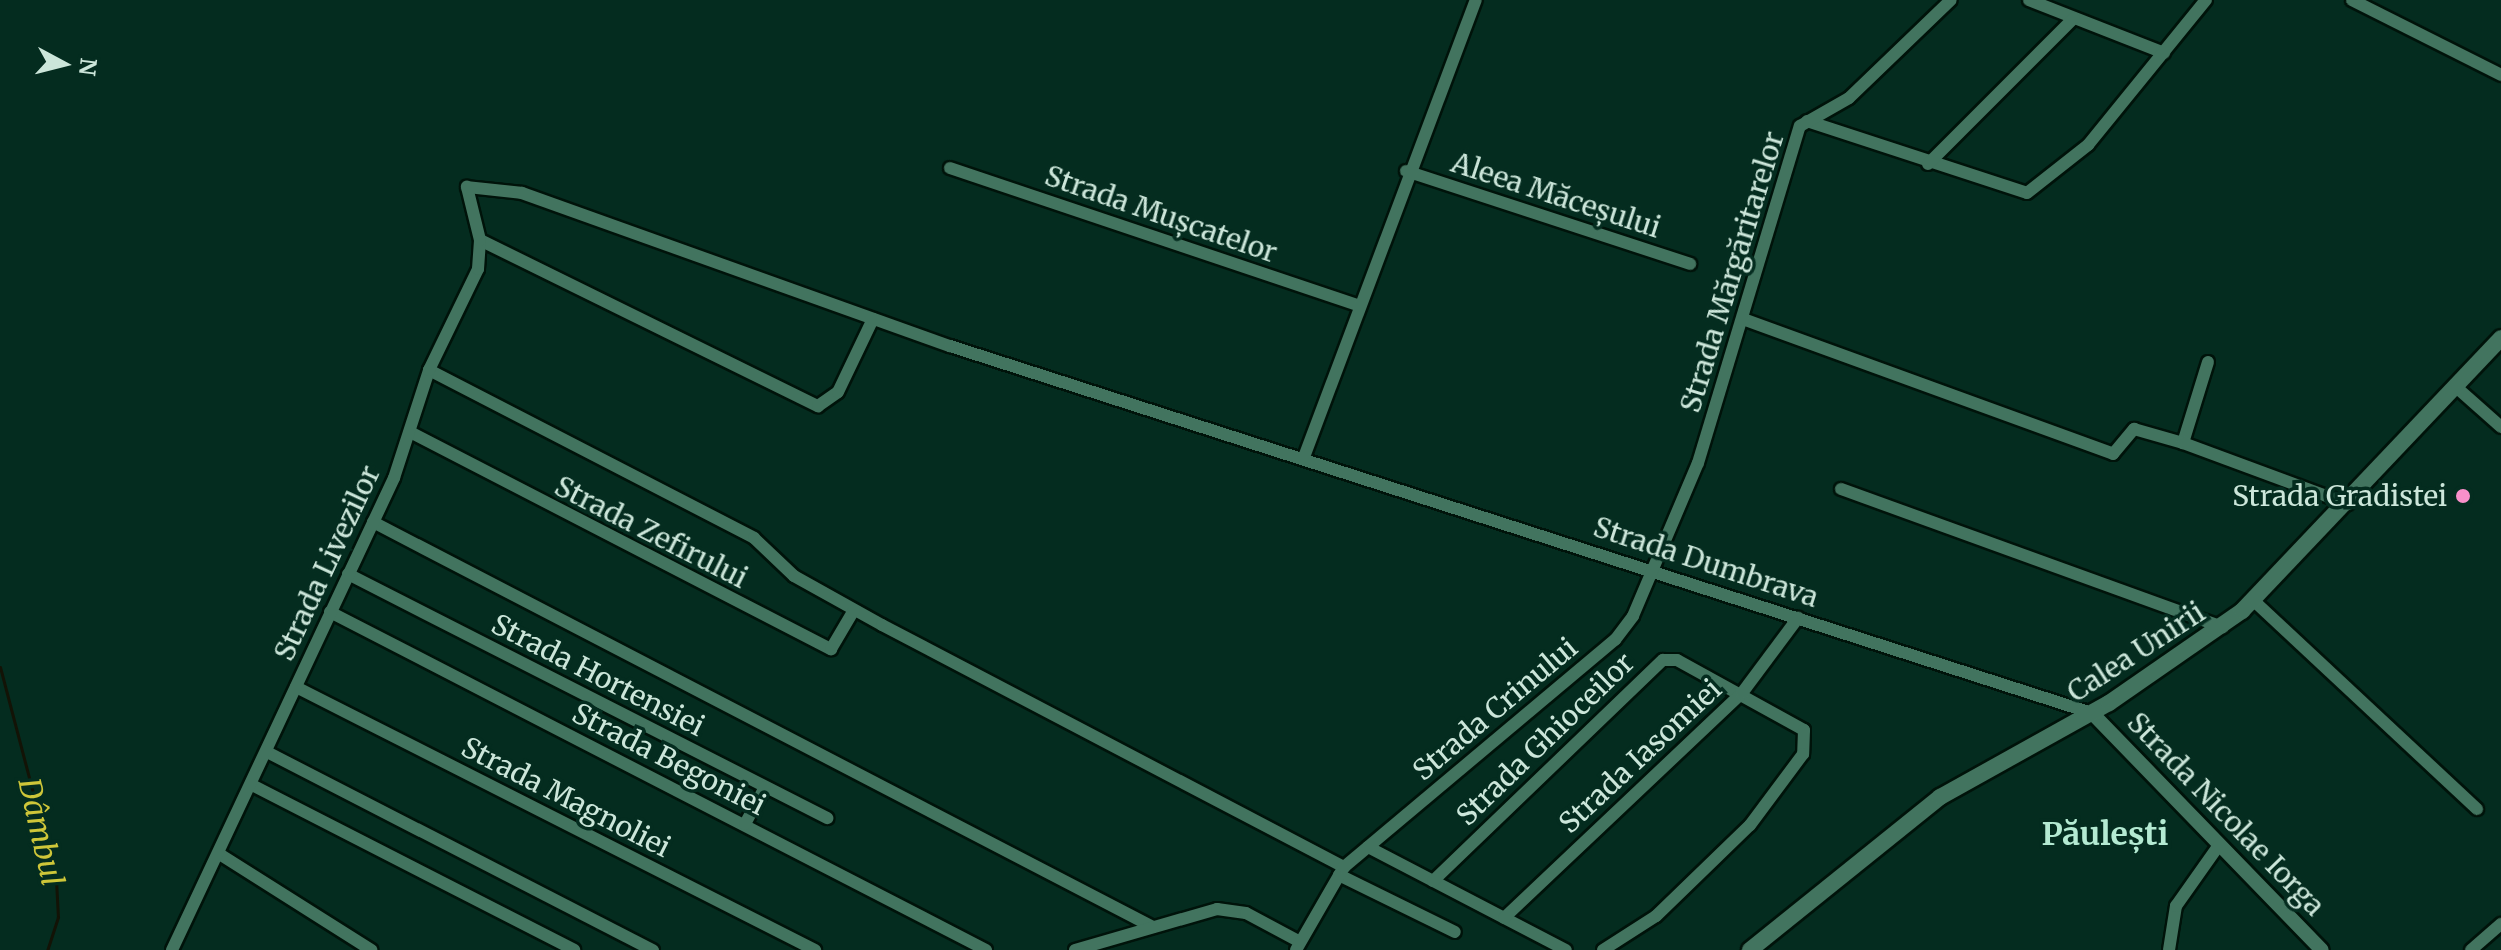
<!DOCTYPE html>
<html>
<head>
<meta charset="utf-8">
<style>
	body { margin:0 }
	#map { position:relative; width:2501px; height:950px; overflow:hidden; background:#042c1f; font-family:Merriweather,serif }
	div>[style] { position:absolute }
	.stream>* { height:3px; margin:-1.5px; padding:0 1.5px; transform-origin:1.5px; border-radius:1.5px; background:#131306 }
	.roads { filter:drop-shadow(2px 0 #00130a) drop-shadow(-2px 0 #00130a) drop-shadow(0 2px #00130a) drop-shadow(0 -2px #00130a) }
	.minor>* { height:12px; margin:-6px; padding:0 6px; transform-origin:6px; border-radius:6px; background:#42745f }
	.tertiary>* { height:14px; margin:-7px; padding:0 7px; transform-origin:7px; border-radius:7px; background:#42745f }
	.secondary>* { height:16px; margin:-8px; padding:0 8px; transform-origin:8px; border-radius:8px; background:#42745f }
	.dots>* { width:22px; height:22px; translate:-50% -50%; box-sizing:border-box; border:4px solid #042c1f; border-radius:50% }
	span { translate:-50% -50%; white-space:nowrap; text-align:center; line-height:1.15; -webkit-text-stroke:7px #042c1f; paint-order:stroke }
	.street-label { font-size:28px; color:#cce6da }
	.poi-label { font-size:28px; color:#cce6da }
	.right { translate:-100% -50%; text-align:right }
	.water-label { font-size:30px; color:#cec639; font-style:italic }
	.quarter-label { font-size:32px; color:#b4ead2; font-weight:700 }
	.north { position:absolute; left:24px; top:24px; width:80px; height:80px; -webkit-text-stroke:6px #042c1f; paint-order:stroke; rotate:97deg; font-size:22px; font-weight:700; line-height:32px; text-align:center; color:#cce6da }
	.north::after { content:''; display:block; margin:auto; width:28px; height:36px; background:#cce6da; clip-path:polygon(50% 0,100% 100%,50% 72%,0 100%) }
</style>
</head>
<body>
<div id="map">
	<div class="stream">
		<i style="left:0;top:667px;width:220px;rotate:75.3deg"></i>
		<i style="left:56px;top:880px;width:37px;rotate:87deg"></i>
		<i style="left:58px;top:917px;width:35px;rotate:108deg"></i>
	</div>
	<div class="roads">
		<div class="minor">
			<i style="left:2029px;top:0;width:145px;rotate:21.4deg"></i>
			<i style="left:2352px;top:0;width:167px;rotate:26.7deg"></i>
			<i style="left:1807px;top:121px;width:231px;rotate:18.1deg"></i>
			<i style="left:2027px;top:193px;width:78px;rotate:-38.2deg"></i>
			<i style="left:2088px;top:145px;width:187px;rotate:-50.9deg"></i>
			<i style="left:1928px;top:164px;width:206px;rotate:-45deg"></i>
			<i style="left:950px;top:168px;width:428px;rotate:18.6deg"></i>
			<i style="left:1406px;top:171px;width:299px;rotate:18.1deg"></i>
			<i style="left:480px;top:240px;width:377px;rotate:26.2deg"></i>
			<i style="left:818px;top:406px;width:24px;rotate:-35deg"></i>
			<i style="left:838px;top:392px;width:81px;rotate:-64.4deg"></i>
			<i style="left:1743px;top:319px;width:394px;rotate:20deg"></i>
			<i style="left:2113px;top:454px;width:33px;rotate:-50deg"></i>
			<i style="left:2134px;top:429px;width:51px;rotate:15.9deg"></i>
			<i style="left:2208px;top:362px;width:85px;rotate:107.2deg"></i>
			<i style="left:2183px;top:443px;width:176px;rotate:20.3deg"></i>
			<i style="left:429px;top:370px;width:366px;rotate:27.3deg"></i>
			<i style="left:754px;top:538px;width:55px;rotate:43.5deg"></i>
			<i style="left:794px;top:576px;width:101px;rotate:29.1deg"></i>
			<i style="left:882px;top:625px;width:522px;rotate:27.65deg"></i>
			<i style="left:2456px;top:387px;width:60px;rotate:41.6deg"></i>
			<i style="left:410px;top:432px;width:474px;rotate:27.3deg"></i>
			<i style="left:831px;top:649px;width:45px;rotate:-59.5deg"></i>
			<i style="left:1304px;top:457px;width:488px;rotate:-69.4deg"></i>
			<i style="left:1841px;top:489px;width:406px;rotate:19.9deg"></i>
			<i style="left:373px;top:522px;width:879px;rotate:27.44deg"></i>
			<i style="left:348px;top:574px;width:538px;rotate:26.99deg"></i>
			<i style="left:2254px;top:601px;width:305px;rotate:43deg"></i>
			<i style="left:330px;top:612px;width:738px;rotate:27.26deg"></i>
			<i style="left:296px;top:687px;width:582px;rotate:26.87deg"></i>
			<i style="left:267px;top:752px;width:434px;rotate:27.2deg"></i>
			<i style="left:252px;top:785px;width:362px;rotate:27.1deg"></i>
			<i style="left:745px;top:824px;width:42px;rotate:-61.6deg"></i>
			<i style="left:1368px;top:847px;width:223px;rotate:27.5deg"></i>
			<i style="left:221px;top:855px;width:178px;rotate:32.3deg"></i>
			<i style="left:1339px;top:875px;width:129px;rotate:26.2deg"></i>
			<i style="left:1433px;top:881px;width:319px;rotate:-43.9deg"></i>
			<i style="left:1663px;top:660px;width:14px"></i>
			<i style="left:1677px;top:660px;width:145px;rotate:28.9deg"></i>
			<i style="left:1804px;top:730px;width:24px;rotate:92deg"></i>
			<i style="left:1803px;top:754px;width:89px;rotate:126.7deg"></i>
			<i style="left:1750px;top:825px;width:131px;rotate:135.9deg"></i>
			<i style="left:1656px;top:916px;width:63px;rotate:147.3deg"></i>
			<i style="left:1504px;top:918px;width:328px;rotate:-43.4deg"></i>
			<i style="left:1742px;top:693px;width:94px;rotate:-53.3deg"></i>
			<i style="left:172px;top:950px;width:522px;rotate:-64.81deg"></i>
			<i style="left:394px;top:478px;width:114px;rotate:-72deg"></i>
			<i style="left:429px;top:370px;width:112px;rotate:-64.1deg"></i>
			<i style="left:478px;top:269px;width:29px;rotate:-86deg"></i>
			<i style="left:480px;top:240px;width:55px;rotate:-103.8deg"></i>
			<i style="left:467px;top:187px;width:55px;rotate:6.2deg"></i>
			<i style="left:522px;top:193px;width:455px;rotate:19.7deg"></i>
			<i style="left:950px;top:346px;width:1200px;rotate:17.82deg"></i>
			<i style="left:1075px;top:950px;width:148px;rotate:-16.1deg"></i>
			<i style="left:1217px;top:909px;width:29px;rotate:8deg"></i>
			<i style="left:1246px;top:913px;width:61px;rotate:28.2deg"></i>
			<i style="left:1296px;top:950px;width:96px;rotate:-60deg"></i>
			<i style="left:1344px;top:867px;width:354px;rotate:-40deg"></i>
			<i style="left:1615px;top:640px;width:30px;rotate:-53deg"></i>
			<i style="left:1633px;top:616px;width:166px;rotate:-67deg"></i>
			<i style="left:1698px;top:463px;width:352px;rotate:-73.2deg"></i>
			<i style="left:1800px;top:126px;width:56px;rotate:-29.7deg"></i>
			<i style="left:1849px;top:98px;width:141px;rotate:-43.9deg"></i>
			<i style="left:2169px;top:950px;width:45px;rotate:-81deg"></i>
			<i style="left:2176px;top:906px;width:75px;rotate:-54.8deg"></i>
			<i style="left:2471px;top:950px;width:40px;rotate:-41deg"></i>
		</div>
		<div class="tertiary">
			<i style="left:2092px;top:713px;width:330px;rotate:45.9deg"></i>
		</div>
		<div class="secondary">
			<i style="left:1750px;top:950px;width:244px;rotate:-38.8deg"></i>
			<i style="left:1940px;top:797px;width:193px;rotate:-29.1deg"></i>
			<i style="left:2109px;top:703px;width:162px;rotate:-34.7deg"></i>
			<i style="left:2242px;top:611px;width:376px;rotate:-46.5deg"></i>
		</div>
	</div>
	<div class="dots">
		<i style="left:2463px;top:496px;background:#f990ca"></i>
	</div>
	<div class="street-label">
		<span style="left:1556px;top:195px;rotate:18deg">Aleea Măceșului</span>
		<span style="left:1161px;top:214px;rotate:19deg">Strada Mușcatelor</span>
		<span style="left:1732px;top:272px;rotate:-73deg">Strada Mărgăritarelor</span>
		<span style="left:651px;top:532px;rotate:27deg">Strada Zefirului</span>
		<span style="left:1706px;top:562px;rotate:18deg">Strada Dumbrava</span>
		<span style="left:327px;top:563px;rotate:-65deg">Strada Livezilor</span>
		<span style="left:2136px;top:652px;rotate:-33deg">Calea Unirii</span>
		<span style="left:598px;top:675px;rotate:27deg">Strada Hortensiei</span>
		<span style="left:1495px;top:709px;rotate:-40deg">Strada Crinului</span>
		<span style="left:1545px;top:739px;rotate:-44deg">Strada Ghioceilor</span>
		<span style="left:1640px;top:756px;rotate:-43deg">Strada Iasomiei</span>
		<span style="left:669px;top:759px;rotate:27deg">Strada Begoniei</span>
		<span style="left:566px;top:797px;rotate:27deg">Strada Magnoliei</span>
		<span style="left:2226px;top:814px;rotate:46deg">Strada Nicolae Iorga</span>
	</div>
	<div class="poi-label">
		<span class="right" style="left:2447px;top:496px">Strada Gradistei</span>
	</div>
	<div class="water-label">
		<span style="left:41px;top:832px;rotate:77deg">Dâmbul</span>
	</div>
	<div class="quarter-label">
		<span style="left:2105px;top:834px">Păulești</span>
	</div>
	<div class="north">N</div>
</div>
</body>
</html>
